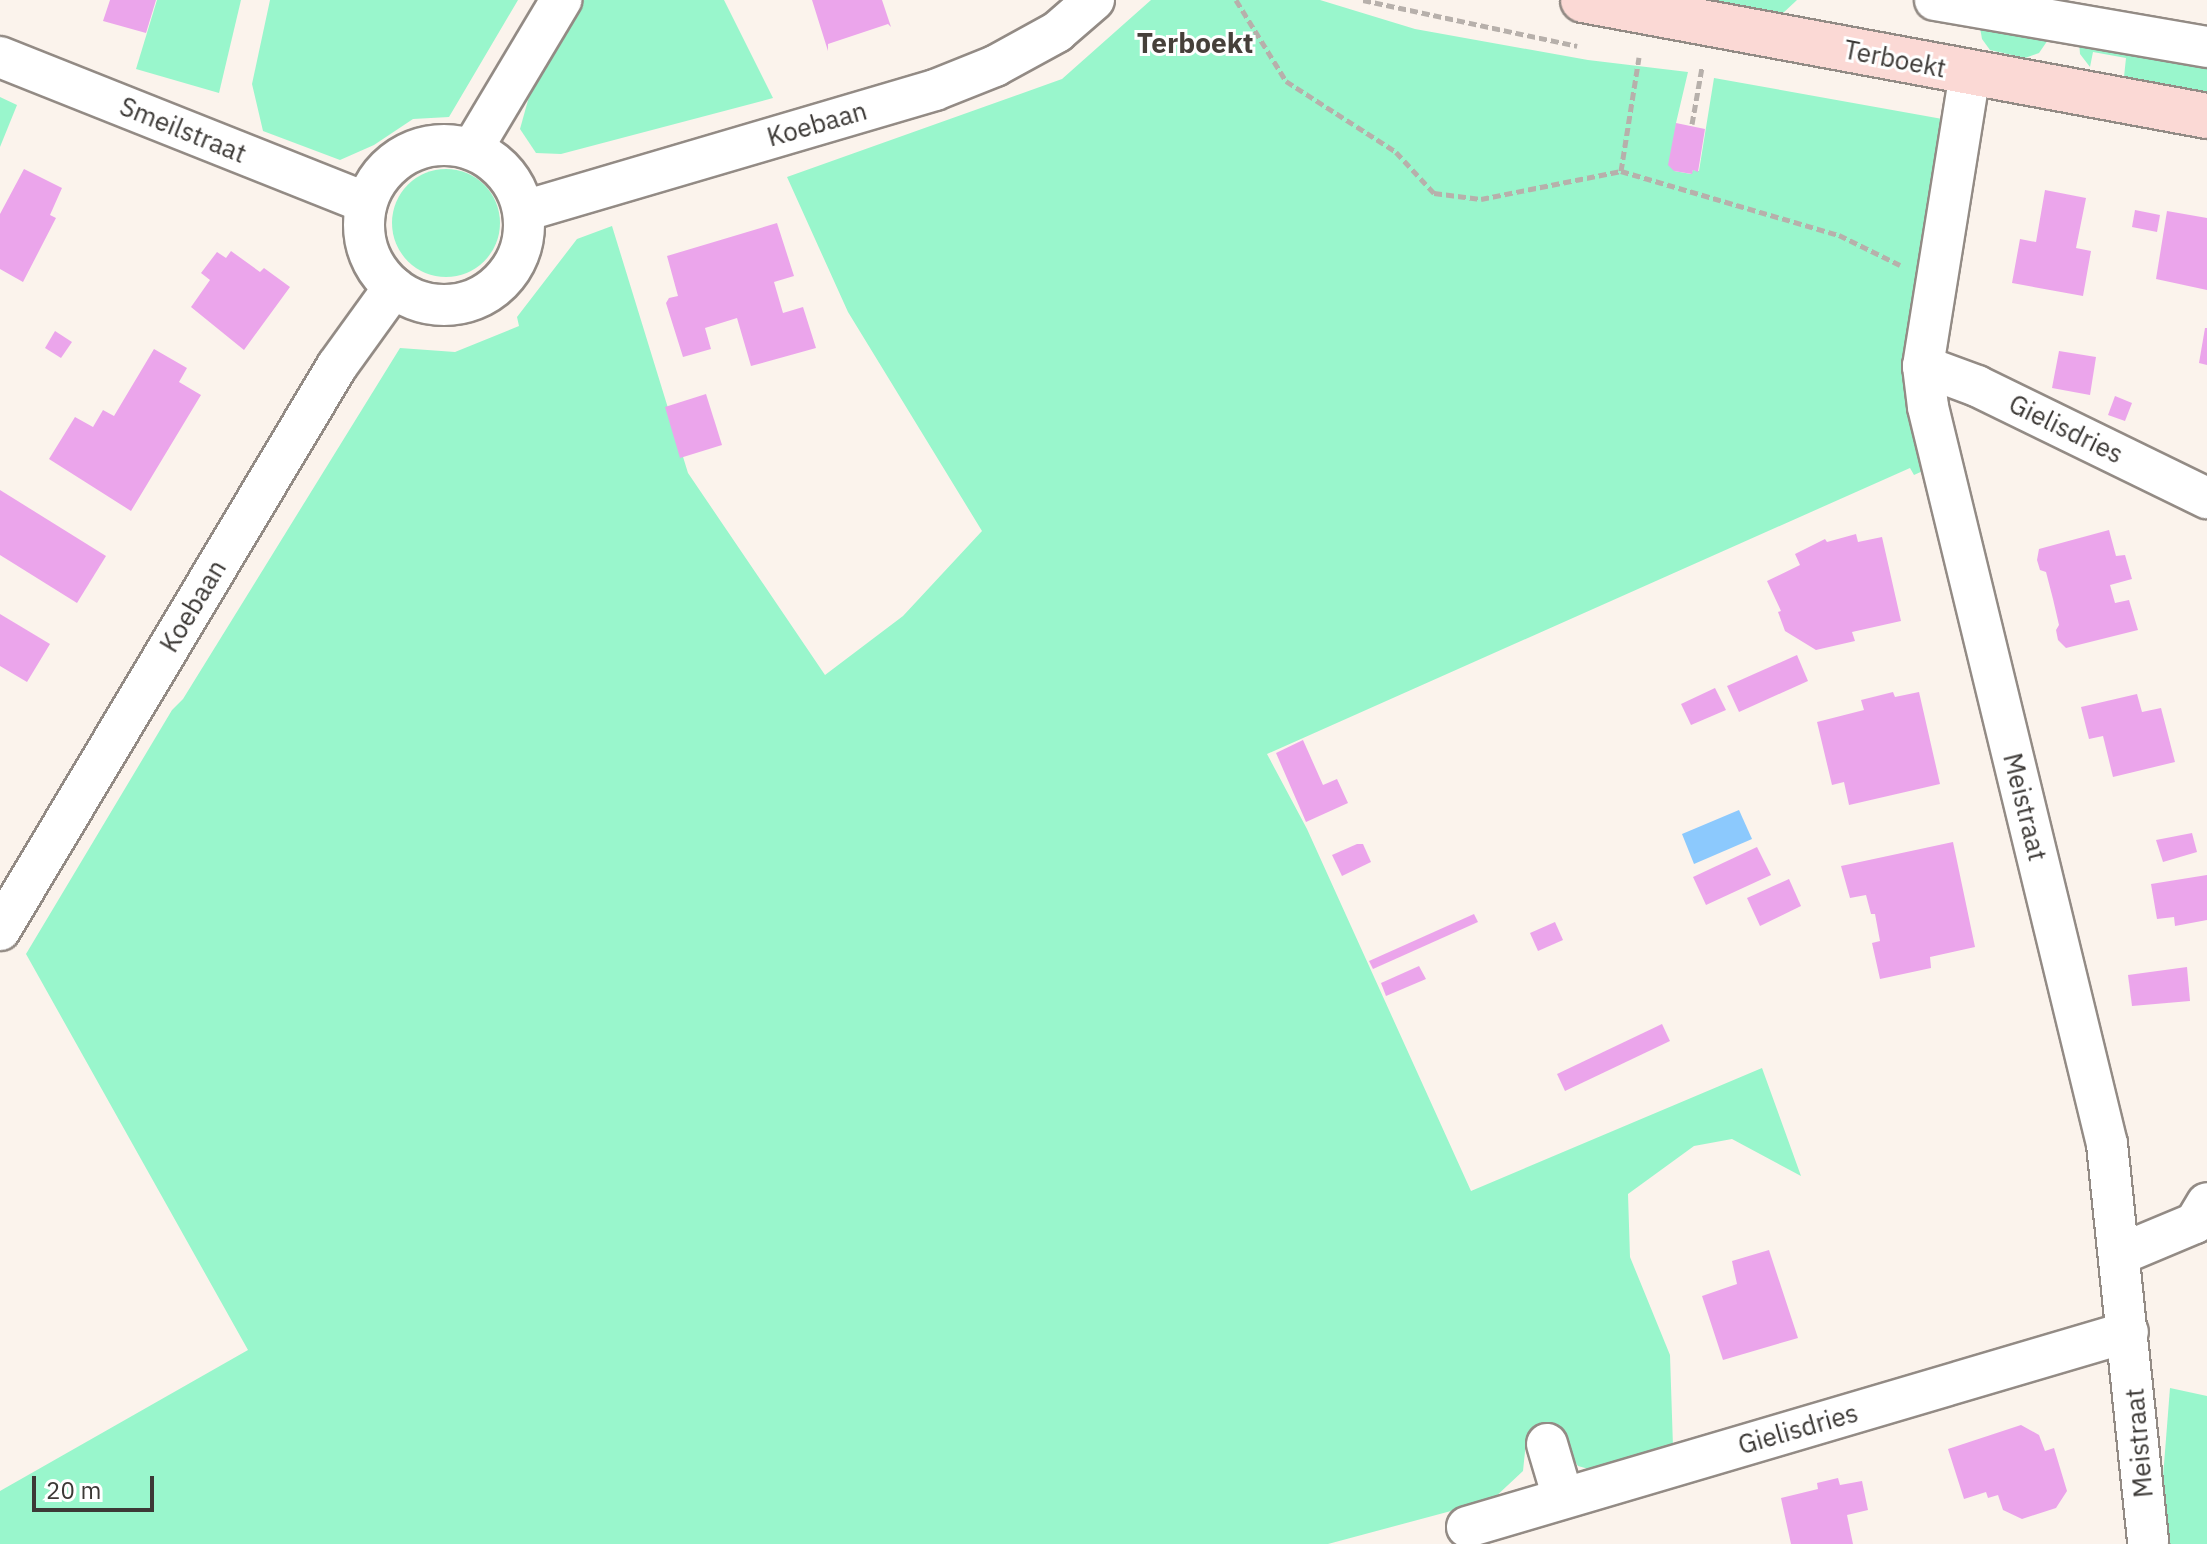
<!DOCTYPE html>
<html>
<head>
<meta charset="utf-8">
<style>
	body { margin:0 }
	#map { position:relative; width:2207px; height:1544px; overflow:hidden; background:#fbf3ec; font-family:"IBM Plex Sans",sans-serif }
	div>[style] { position:absolute }
	.green>* { inset:0; background:#99f6cc }
	.round { border-radius:50% }
	.water>* { inset:0; background:#8cc9fd }
	.building>* { inset:0; background:#eba5eb }
	.path>* { height:5px; margin-top:-2.5px; transform-origin:0; background:repeating-linear-gradient(90deg,#b7b0ab 0 8px,transparent 0 12px) }
	.roads { filter:drop-shadow(2px 0 #938b85) drop-shadow(-2px 0 #938b85) drop-shadow(0 2px #938b85) drop-shadow(0 -2px #938b85) }
	.street>* { height:40px; margin:-20px; padding:0 20px; transform-origin:20px; border-radius:20px; background:#fff }
	.street>.ring { margin:-20px; padding:0; box-sizing:content-box; background:none; border:40px solid #fff; border-radius:50% }
	.secondary>* { height:44px; margin:-22px; padding:0 22px; transform-origin:22px; border-radius:22px; background:#fbd9d5 }
	span { translate:-50% -50%; white-space:nowrap; text-align:center; line-height:1.15; -webkit-text-stroke:6px #fff; paint-order:stroke }
	.street-label { font-size:26px; color:#3c3936 }
	.neighbourhood-label { font-size:28px; color:#46403a; font-weight:700 }
	.scale { position:absolute; left:32px; top:1476px; width:122px; height:36px; box-sizing:border-box; border:4px solid #3c3936; border-top:0; padding-left:10px; font-size:24px; line-height:28px; white-space:nowrap; color:#3c3936; -webkit-text-stroke:6px #fff; paint-order:stroke }
</style>
</head>
<body>
<div id="map">
	<div class="green">
		<i style="clip-path:polygon(157px 0,241px 0,219px 93px,136px 69px)"></i>
		<i style="clip-path:polygon(270px 0,518px 0,449px 117px,413px 119px,374px 145px,340px 160px,263px 131px,252px 84px)"></i>
		<i style="clip-path:polygon(584px 0,724px 0,773px 98px,561px 154px,536px 153px,520px 129px,530px 93px,577px 6px)"></i>
		<i style="clip-path:polygon(1151px 0,1320px 0,1415px 29px,1588px 60px,1688px 72px,1676px 123px,1674px 171px,1691px 174px,1693px 170px,1699px 171px,1714px 78px,1948px 120px,1925px 470px,1914px 475px,1910px 468px,1267px 754px,1307px 829px,1471px 1191px,1762px 1068px,1801px 1176px,1732px 1139px,1694px 1146px,1628px 1194px,1630px 1257px,1670px 1355px,1673px 1447px,1596px 1471px,1578px 1466px,1556px 1433px,1526px 1442px,1523px 1471px,1492px 1500px,1328px 1544px,0 1544px,0 1491px,248px 1350px,26px 954px,172px 710px,183px 699px,400px 348px,455px 352px,519px 326px,517px 317px,577px 239px,612px 226px,688px 473px,825px 675px,903px 616px,982px 531px,848px 312px,787px 177px,1062px 79px)"></i>
		<i style="clip-path:polygon(1705px 0,1797px 0,1782px 14px)"></i>
		<i style="clip-path:polygon(1979px 22px,2052px 34px,2039px 53px,2025px 58px,1990px 50px,1982px 39px)"></i>
		<i style="clip-path:polygon(2079px 41px,2207px 62px,2207px 92px,2124px 77px,2126px 58px,2093px 52px,2090px 67px,2080px 54px)"></i>
		<i style="clip-path:polygon(0 97px,17px 105px,0 147px)"></i>
		<i class="round" style="left:392px;top:169px;width:108px;height:108px"></i>
		<i style="clip-path:polygon(2170px 1388px,2207px 1396px,2207px 1544px,2164px 1544px,2163px 1477px)"></i>
	</div>
	<div class="water">
		<i style="clip-path:polygon(1739px 810px,1752px 839px,1694px 864px,1682px 834px)"></i>
	</div>
	<div class="building">
		<i style="clip-path:polygon(110px 0,156px 0,146px 33px,103px 21px)"></i>
		<i style="clip-path:polygon(812px 0,882px 0,891px 27px,888px 24px,828px 44px,828px 51px)"></i>
		<i style="clip-path:polygon(1676px 123px,1705px 129px,1698px 172px,1693px 170px,1692px 174px,1674px 171px,1668px 165px)"></i>
		<i style="clip-path:polygon(24px 169px,62px 188px,50px 215px,56px 218px,23px 282px,0 269px,0 214px)"></i>
		<i style="clip-path:polygon(2045px 190px,2086px 198px,2076px 248px,2091px 251px,2083px 296px,2012px 283px,2020px 239px,2036px 242px)"></i>
		<i style="clip-path:polygon(2135px 210px,2160px 215px,2157px 232px,2132px 227px)"></i>
		<i style="clip-path:polygon(2167px 211px,2207px 218px,2207px 290px,2156px 279px)"></i>
		<i style="clip-path:polygon(777px 223px,794px 276px,774px 282px,783px 313px,803px 307px,816px 348px,751px 366px,737px 318px,705px 328px,711px 349px,683px 357px,666px 303px,669px 298px,678px 296px,667px 256px)"></i>
		<i style="clip-path:polygon(231px 251px,260px 272px,264px 268px,290px 287px,244px 350px,191px 307px,210px 280px,201px 273px,217px 252px,226px 258px)"></i>
		<i style="clip-path:polygon(2205px 328px,2207px 328px,2207px 365px,2199px 363px)"></i>
		<i style="clip-path:polygon(55px 331px,72px 342px,61px 358px,45px 348px)"></i>
		<i style="clip-path:polygon(154px 349px,187px 368px,179px 382px,201px 395px,131px 511px,49px 459px,75px 417px,93px 427px,103px 410px,114px 416px)"></i>
		<i style="clip-path:polygon(2059px 351px,2096px 357px,2090px 395px,2052px 388px)"></i>
		<i style="clip-path:polygon(706px 394px,722px 445px,680px 458px,665px 407px)"></i>
		<i style="clip-path:polygon(2115px 396px,2132px 403px,2125px 421px,2108px 415px)"></i>
		<i style="clip-path:polygon(0 490px,106px 556px,77px 603px,0 555px)"></i>
		<i style="clip-path:polygon(2109px 530px,2116px 556px,2125px 555px,2132px 579px,2110px 585px,2115px 603px,2129px 600px,2138px 630px,2066px 648px,2058px 640px,2056px 630px,2059px 625px,2053px 599px,2046px 572px,2040px 570px,2037px 560px,2039px 549px)"></i>
		<i style="clip-path:polygon(1856px 534px,1858px 542px,1882px 537px,1901px 621px,1852px 632px,1855px 641px,1816px 650px,1785px 631px,1778px 612px,1781px 611px,1767px 581px,1800px 565px,1795px 554px,1825px 539px,1827px 542px)"></i>
		<i style="clip-path:polygon(0 614px,50px 644px,27px 682px,0 666px)"></i>
		<i style="clip-path:polygon(1797px 655px,1808px 681px,1739px 712px,1727px 686px)"></i>
		<i style="clip-path:polygon(1715px 688px,1726px 710px,1691px 725px,1681px 704px)"></i>
		<i style="clip-path:polygon(1893px 692px,1895px 697px,1919px 692px,1940px 784px,1849px 805px,1844px 782px,1832px 785px,1817px 722px,1864px 710px,1861px 700px)"></i>
		<i style="clip-path:polygon(2137px 694px,2142px 712px,2161px 708px,2175px 762px,2113px 777px,2103px 736px,2089px 739px,2081px 707px)"></i>
		<i style="clip-path:polygon(1303px 740px,1323px 785px,1337px 779px,1348px 803px,1306px 822px,1276px 753px)"></i>
		<i style="clip-path:polygon(2192px 833px,2197px 852px,2163px 862px,2156px 840px)"></i>
		<i style="clip-path:polygon(1953px 842px,1975px 947px,1930px 957px,1931px 968px,1880px 979px,1872px 943px,1880px 941px,1875px 914px,1871px 914px,1866px 895px,1850px 898px,1841px 866px)"></i>
		<i style="clip-path:polygon(1357px 844px,1363px 844px,1371px 862px,1342px 876px,1332px 855px)"></i>
		<i style="clip-path:polygon(1757px 847px,1771px 875px,1706px 905px,1693px 877px)"></i>
		<i style="clip-path:polygon(2207px 875px,2207px 920px,2175px 926px,2174px 917px,2157px 919px,2151px 884px)"></i>
		<i style="clip-path:polygon(1789px 879px,1801px 906px,1760px 926px,1747px 898px)"></i>
		<i style="clip-path:polygon(1474px 914px,1478px 922px,1373px 969px,1369px 961px)"></i>
		<i style="clip-path:polygon(1555px 922px,1563px 940px,1538px 951px,1530px 933px)"></i>
		<i style="clip-path:polygon(1419px 966px,1426px 979px,1386px 996px,1381px 983px)"></i>
		<i style="clip-path:polygon(2187px 967px,2190px 1001px,2132px 1006px,2128px 975px)"></i>
		<i style="clip-path:polygon(1662px 1024px,1670px 1041px,1565px 1091px,1557px 1074px)"></i>
		<i style="clip-path:polygon(1769px 1250px,1798px 1338px,1723px 1360px,1702px 1296px,1737px 1284px,1732px 1261px)"></i>
		<i style="clip-path:polygon(2021px 1425px,2039px 1435px,2045px 1451px,2054px 1448px,2067px 1491px,2056px 1508px,2022px 1519px,2003px 1510px,1998px 1495px,1988px 1498px,1986px 1492px,1964px 1499px,1948px 1449px)"></i>
		<i style="clip-path:polygon(1838px 1478px,1840px 1485px,1862px 1481px,1868px 1510px,1847px 1515px,1853px 1544px,1791px 1544px,1781px 1498px,1818px 1489px,1817px 1483px)"></i>
	</div>
	<div class="path">
		<i style="left:1236px;top:0;width:95px;rotate:58.3deg"></i>
		<i style="left:1286px;top:81px;width:131px;rotate:32.8deg"></i>
		<i style="left:1396px;top:152px;width:56px;rotate:47.2deg"></i>
		<i style="left:1434px;top:193px;width:47px;rotate:7.3deg"></i>
		<i style="left:1481px;top:199px;width:143px;rotate:-11.3deg"></i>
		<i style="left:1621px;top:171px;width:227px;rotate:16.4deg"></i>
		<i style="left:1839px;top:235px;width:68px;rotate:26.2deg"></i>
		<i style="left:1363px;top:0;width:219px;rotate:12.1deg"></i>
		<i style="left:1692px;top:124px;width:58px;rotate:-80deg"></i>
		<i style="left:1621px;top:171px;width:115px;rotate:-81deg"></i>
	</div>
	<div class="roads">
		<div class="street">
			<i style="left:1935px;top:0;width:276px;rotate:9.8deg"></i>
			<i style="left:0;top:57px;width:394px;rotate:21.7deg"></i>
			<i style="left:1970px;top:73px;width:297px;rotate:99.1deg"></i>
			<i style="left:1923px;top:366px;width:41px;rotate:83deg"></i>
			<i style="left:1928px;top:407px;width:758px;rotate:76.35deg"></i>
			<i style="left:2107px;top:1144px;width:402px;rotate:84.1deg"></i>
			<i class="ring" style="left:364px;top:145px;width:120px;height:120px"></i>
			<i style="left:472px;top:149px;width:174px;rotate:-59.1deg"></i>
			<i style="left:524px;top:211px;width:428px;rotate:-16.4deg"></i>
			<i style="left:935px;top:90px;width:65px;rotate:-21.8deg"></i>
			<i style="left:995px;top:66px;width:71px;rotate:-28.7deg"></i>
			<i style="left:1057px;top:32px;width:49px;rotate:-40.9deg"></i>
			<i style="left:1923px;top:366px;width:58px;rotate:20.3deg"></i>
			<i style="left:1977px;top:386px;width:256px;rotate:26deg"></i>
			<i style="left:0;top:930px;width:657px;rotate:-59.14deg"></i>
			<i style="left:337px;top:366px;width:97px;rotate:-54.2deg"></i>
			<i style="left:2121px;top:1254px;width:80px;rotate:-22.7deg"></i>
			<i style="left:2195px;top:1223px;width:23px;rotate:-59deg"></i>
			<i style="left:1547px;top:1444px;width:56px;rotate:73.5deg"></i>
			<i style="left:1467px;top:1527px;width:689px;rotate:-16.44deg"></i>
		</div>
		<div class="secondary">
			<i style="left:1583px;top:0;width:635px;rotate:10.53deg"></i>
		</div>
	</div>
	<div class="street-label">
		<span style="left:1895px;top:59px;rotate:11deg">Terboekt</span>
		<span style="left:817px;top:124px;rotate:-16deg">Koebaan</span>
		<span style="left:183px;top:130px;rotate:22deg">Smeilstraat</span>
		<span style="left:2066px;top:429px;rotate:26deg">Gielisdries</span>
		<span style="left:193px;top:606px;rotate:-59deg">Koebaan</span>
		<span style="left:2025px;top:807px;rotate:76deg">Meistraat</span>
		<span style="left:1798px;top:1429px;rotate:-16deg">Gielisdries</span>
		<span style="left:2139px;top:1443px;rotate:-95deg">Meistraat</span>
	</div>
	<div class="neighbourhood-label">
		<span style="left:1195px;top:43px">Terboekt</span>
	</div>
	<div class="scale">20 m</div>
</div>
</body>
</html>
